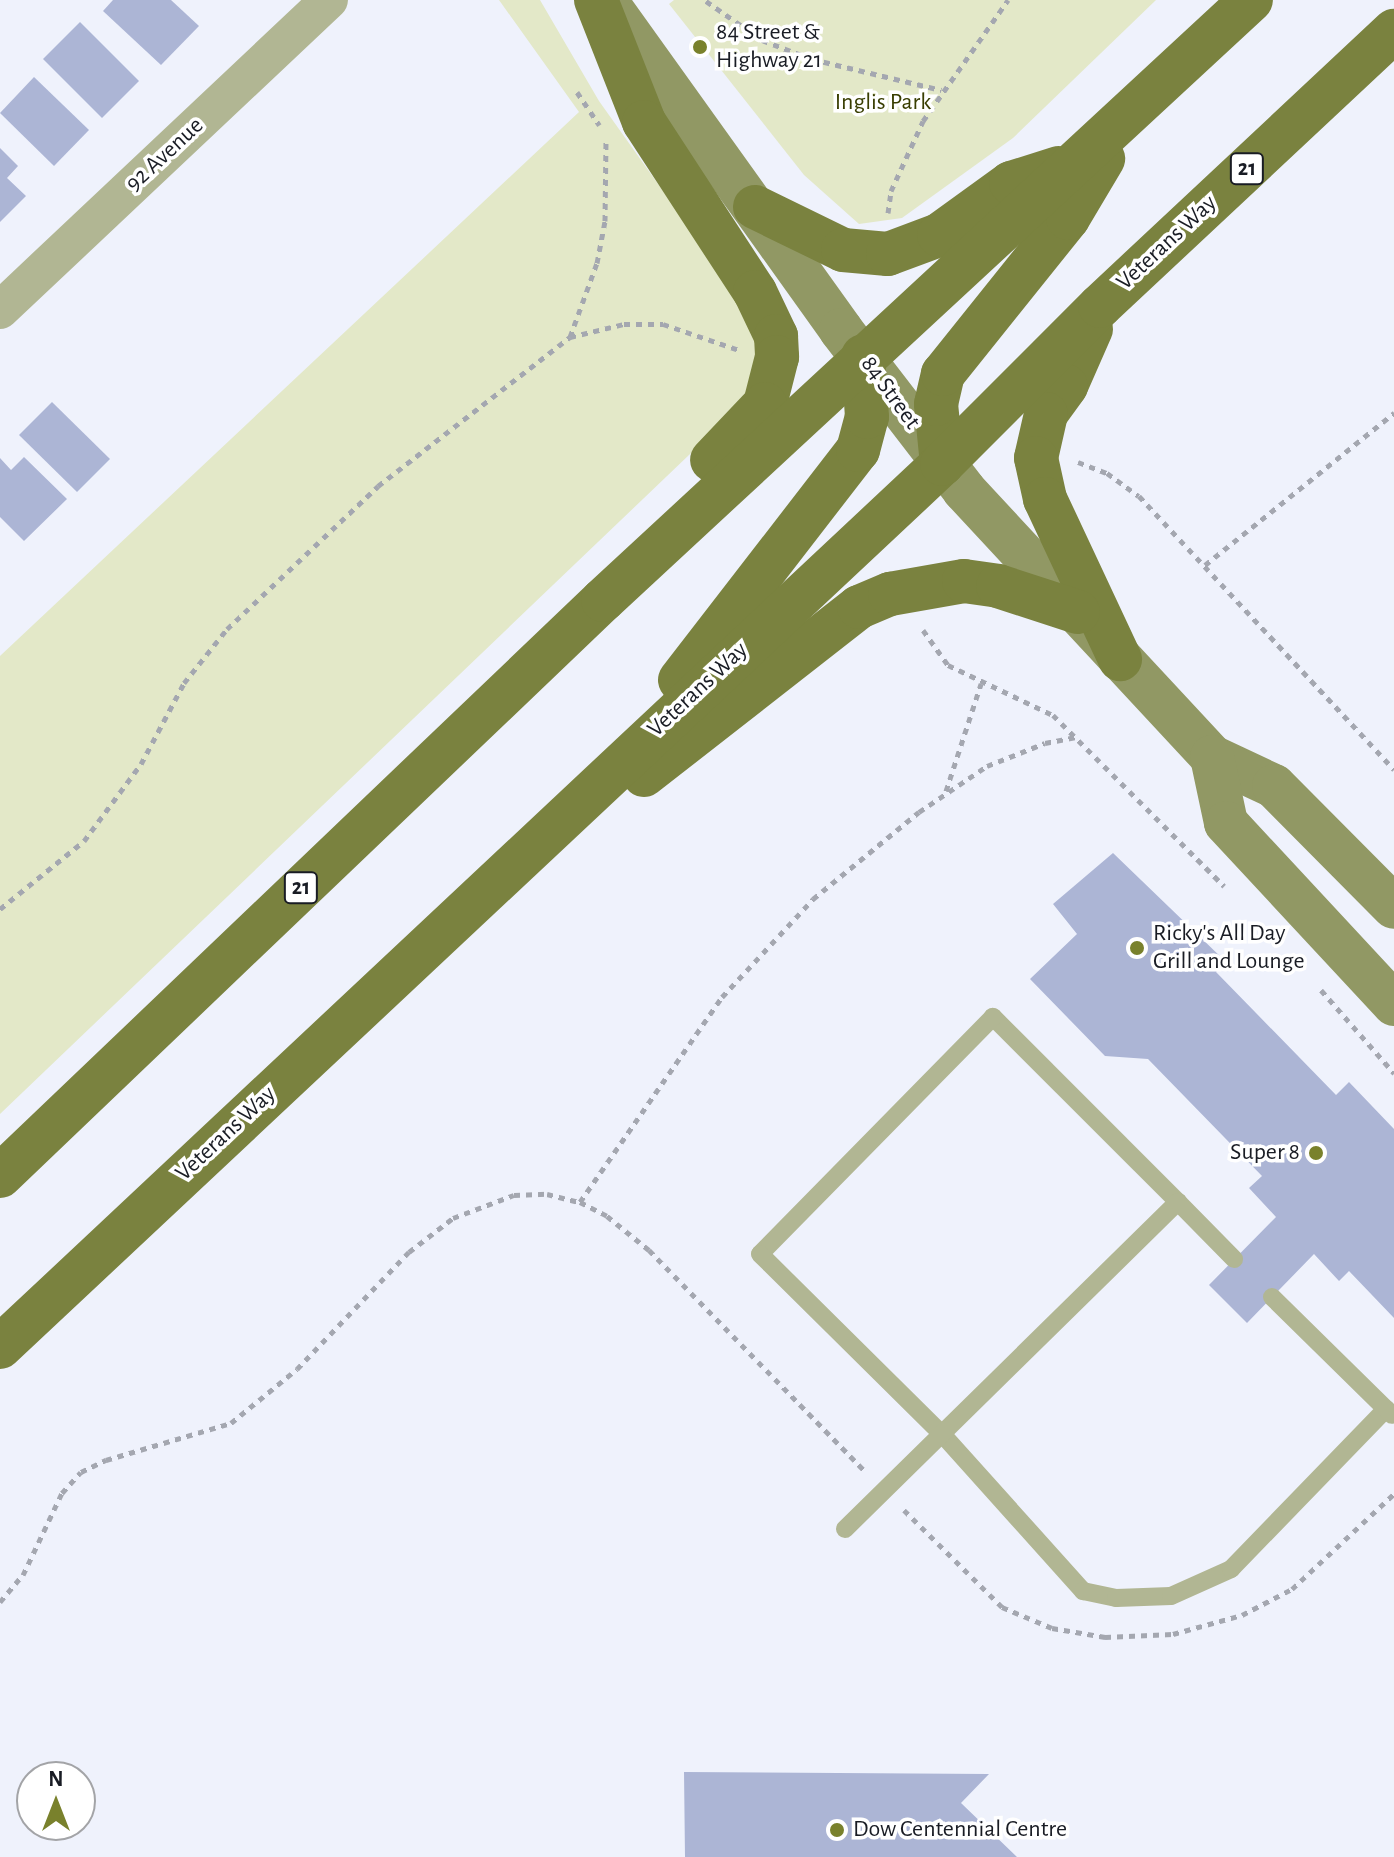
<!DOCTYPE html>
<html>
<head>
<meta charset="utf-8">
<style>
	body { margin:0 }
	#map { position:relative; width:1394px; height:1857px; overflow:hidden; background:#eff2fc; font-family:"Alegreya Sans",sans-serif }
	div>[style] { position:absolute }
	.green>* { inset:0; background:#e3e8c8 }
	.building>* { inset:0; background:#acb5d5 }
	.path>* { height:5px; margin-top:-2.5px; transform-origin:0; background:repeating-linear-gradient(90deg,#a4a7b0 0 6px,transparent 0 12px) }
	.lane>* { height:18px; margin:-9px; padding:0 9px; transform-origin:9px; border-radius:9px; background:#b1b693 }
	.street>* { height:38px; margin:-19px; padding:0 19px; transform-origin:19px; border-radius:19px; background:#b1b693 }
	.secondary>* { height:44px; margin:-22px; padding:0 22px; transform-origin:22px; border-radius:22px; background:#919864 }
	.primary>* { height:44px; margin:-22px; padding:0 22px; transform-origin:22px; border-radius:22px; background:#7a823f }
	.dots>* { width:22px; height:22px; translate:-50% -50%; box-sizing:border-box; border:4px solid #fff; border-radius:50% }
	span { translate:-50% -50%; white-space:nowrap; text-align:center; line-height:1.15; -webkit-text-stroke:7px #fff; paint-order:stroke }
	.shield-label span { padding:2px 6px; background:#fff; border:2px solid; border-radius:6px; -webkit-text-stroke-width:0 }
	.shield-label { font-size:22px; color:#191c24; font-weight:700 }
	.poi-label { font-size:24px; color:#191c24 }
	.left { translate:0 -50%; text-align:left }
	.right { translate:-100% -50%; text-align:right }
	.park-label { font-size:24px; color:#393e02 }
	.street-label { font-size:24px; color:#191c24 }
	.north { position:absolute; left:16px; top:1761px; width:80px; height:80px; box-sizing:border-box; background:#fff; border:2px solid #a3a4a7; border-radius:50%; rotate:0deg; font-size:22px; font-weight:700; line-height:32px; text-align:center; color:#191c24 }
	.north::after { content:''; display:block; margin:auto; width:28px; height:36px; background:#79812c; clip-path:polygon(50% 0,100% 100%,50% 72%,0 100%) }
</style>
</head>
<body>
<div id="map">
	<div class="green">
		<i style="clip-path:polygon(499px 0,540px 0,599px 101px,710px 257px,758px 333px,751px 386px,712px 433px,0 1114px,0 656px,579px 112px)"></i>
		<i style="clip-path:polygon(674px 0,1156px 0,1013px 138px,902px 218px,859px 224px,804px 175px,669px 4px)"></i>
	</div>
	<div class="building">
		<i style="clip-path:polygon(113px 0,171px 0,199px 26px,161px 65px,103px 11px)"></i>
		<i style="clip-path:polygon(80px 22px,139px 81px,102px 118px,43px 59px)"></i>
		<i style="clip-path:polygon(34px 77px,89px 130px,54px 166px,0 113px)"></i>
		<i style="clip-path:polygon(0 148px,18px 166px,7px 178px,26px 196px,0 222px)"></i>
		<i style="clip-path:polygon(52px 402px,110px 459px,77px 492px,19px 435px)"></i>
		<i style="clip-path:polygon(24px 457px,67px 499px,24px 541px,0 517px,0 458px,11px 470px)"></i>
		<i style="clip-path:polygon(1113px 853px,1225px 961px,1216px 972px,1336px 1095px,1349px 1082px,1394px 1129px,1394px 1318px,1349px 1271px,1339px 1281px,1314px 1254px,1247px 1323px,1209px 1285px,1276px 1217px,1249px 1188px,1262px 1176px,1148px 1059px,1105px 1056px,1030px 979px,1077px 934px,1053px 904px)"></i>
		<i style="clip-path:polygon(684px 1772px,989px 1774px,961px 1803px,1017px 1857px,685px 1857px)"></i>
	</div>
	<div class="path">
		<i style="left:706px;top:1px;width:68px;rotate:34.9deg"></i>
		<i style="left:762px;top:40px;width:53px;rotate:20.8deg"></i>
		<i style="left:812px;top:59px;width:133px;rotate:13.5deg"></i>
		<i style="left:577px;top:92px;width:40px;rotate:56deg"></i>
		<i style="left:888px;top:213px;width:22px;rotate:-82deg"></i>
		<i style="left:891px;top:191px;width:77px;rotate:-65.4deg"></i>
		<i style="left:923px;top:121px;width:148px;rotate:-54.9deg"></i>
		<i style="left:570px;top:337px;width:56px;rotate:-13.5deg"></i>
		<i style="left:624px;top:324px;width:39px"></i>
		<i style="left:663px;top:324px;width:80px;rotate:18.9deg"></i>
		<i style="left:1078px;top:462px;width:31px;rotate:21deg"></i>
		<i style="left:1107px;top:473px;width:39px;rotate:36deg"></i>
		<i style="left:1139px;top:496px;width:374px;rotate:47deg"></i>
		<i style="left:1205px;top:565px;width:243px;rotate:-38.8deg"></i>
		<i style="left:923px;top:630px;width:43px;rotate:54.5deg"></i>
		<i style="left:948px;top:665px;width:116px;rotate:25.5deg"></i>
		<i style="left:1053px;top:715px;width:242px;rotate:45deg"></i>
		<i style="left:946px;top:791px;width:113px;rotate:-71.9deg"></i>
		<i style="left:0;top:909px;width:108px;rotate:-39deg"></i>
		<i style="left:84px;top:841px;width:96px;rotate:-53.5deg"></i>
		<i style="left:141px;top:764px;width:92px;rotate:-62deg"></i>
		<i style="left:184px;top:683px;width:69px;rotate:-51.5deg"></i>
		<i style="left:227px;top:629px;width:208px;rotate:-43.4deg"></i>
		<i style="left:378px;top:486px;width:243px;rotate:-37.8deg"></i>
		<i style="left:570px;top:337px;width:79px;rotate:-70deg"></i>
		<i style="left:597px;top:263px;width:43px;rotate:-79.2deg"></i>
		<i style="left:605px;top:221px;width:81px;rotate:-89.3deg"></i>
		<i style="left:1321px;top:990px;width:111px;rotate:48.7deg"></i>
		<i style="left:580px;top:1202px;width:249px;rotate:-55.3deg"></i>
		<i style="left:722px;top:997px;width:134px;rotate:-47.1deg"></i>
		<i style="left:813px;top:899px;width:137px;rotate:-39.4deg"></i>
		<i style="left:919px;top:812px;width:82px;rotate:-34.1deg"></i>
		<i style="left:987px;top:766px;width:62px;rotate:-21.6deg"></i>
		<i style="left:1045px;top:743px;width:33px;rotate:-11deg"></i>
		<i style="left:904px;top:1510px;width:138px;rotate:44.7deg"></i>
		<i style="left:1002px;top:1607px;width:54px;rotate:22.8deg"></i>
		<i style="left:1052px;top:1628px;width:54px;rotate:9.6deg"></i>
		<i style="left:1105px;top:1637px;width:68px;rotate:-2.5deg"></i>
		<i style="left:1173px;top:1634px;width:72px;rotate:-15.4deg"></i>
		<i style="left:1242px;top:1615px;width:56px;rotate:-27.5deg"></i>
		<i style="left:1292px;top:1589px;width:139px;rotate:-43deg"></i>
		<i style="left:0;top:1602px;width:35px;rotate:-50deg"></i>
		<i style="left:23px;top:1575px;width:91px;rotate:-64.6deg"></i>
		<i style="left:62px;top:1493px;width:28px;rotate:-48deg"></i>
		<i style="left:81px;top:1472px;width:28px;rotate:-26deg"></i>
		<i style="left:106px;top:1460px;width:130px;rotate:-16.5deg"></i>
		<i style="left:231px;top:1423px;width:85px;rotate:-39.3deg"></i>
		<i style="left:297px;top:1369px;width:162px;rotate:-46.3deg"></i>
		<i style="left:409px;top:1252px;width:56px;rotate:-37.7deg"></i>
		<i style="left:453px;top:1218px;width:65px;rotate:-20.7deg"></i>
		<i style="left:514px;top:1195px;width:33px;rotate:-2deg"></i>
		<i style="left:547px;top:1194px;width:34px;rotate:14deg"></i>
		<i style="left:580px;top:1202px;width:30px;rotate:27deg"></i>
		<i style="left:607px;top:1216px;width:54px;rotate:39deg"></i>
		<i style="left:649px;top:1250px;width:310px;rotate:45.7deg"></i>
	</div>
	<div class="lane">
		<i style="left:1178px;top:1202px;width:262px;rotate:-135deg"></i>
		<i style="left:993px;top:1017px;width:332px;rotate:134.5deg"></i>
		<i style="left:760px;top:1254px;width:257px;rotate:44.7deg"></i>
		<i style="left:943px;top:1435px;width:210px;rotate:48.1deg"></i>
		<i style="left:1083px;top:1591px;width:34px;rotate:12deg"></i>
		<i style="left:1116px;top:1598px;width:55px;rotate:-2.1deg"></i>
		<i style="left:1171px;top:1596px;width:66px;rotate:-24.2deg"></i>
		<i style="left:1231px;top:1569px;width:223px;rotate:-45.9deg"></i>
		<i style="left:1272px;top:1297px;width:168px;rotate:44.5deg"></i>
		<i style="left:845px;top:1529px;width:467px;rotate:-44.5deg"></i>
		<i style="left:1178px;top:1202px;width:80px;rotate:45.5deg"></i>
	</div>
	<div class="street">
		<i style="left:0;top:310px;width:452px;rotate:-43.3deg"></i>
	</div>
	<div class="secondary">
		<i style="left:605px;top:0;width:406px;rotate:54.4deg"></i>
		<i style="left:841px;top:330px;width:202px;rotate:52.4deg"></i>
		<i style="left:964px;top:490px;width:364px;rotate:47.1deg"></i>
		<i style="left:1212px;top:757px;width:68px;rotate:25.1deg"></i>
		<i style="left:1274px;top:786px;width:170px;rotate:45.2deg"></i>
		<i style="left:1212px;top:757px;width:67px;rotate:78deg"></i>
		<i style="left:1226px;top:823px;width:247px;rotate:47.1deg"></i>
	</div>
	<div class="primary">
		<i style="left:596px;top:0;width:131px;rotate:68.5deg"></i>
		<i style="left:644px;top:122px;width:203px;rotate:56.9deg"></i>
		<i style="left:755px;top:292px;width:49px;rotate:64.5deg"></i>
		<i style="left:776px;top:336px;width:21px;rotate:87deg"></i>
		<i style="left:777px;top:357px;width:49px;rotate:104.3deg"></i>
		<i style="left:765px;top:404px;width:77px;rotate:133.4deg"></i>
		<i style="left:755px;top:207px;width:98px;rotate:26deg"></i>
		<i style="left:843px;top:250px;width:45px;rotate:5.1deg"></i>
		<i style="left:888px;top:254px;width:54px;rotate:-20.4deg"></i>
		<i style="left:939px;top:235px;width:89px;rotate:-35.8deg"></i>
		<i style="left:1011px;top:183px;width:50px;rotate:-17.4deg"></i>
		<i style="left:1091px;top:329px;width:62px;rotate:113.7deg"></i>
		<i style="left:1066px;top:386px;width:34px;rotate:126deg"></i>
		<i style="left:1046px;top:414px;width:45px;rotate:102.8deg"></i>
		<i style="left:1036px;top:458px;width:42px;rotate:77.6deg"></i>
		<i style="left:1045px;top:499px;width:177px;rotate:64.9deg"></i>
		<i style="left:942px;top:464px;width:60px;rotate:-95.7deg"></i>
		<i style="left:936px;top:404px;width:31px;rotate:-77deg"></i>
		<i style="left:943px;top:374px;width:200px;rotate:-51.3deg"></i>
		<i style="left:1068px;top:218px;width:69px;rotate:-59.3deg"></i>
		<i style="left:680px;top:680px;width:291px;rotate:-52.3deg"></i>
		<i style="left:858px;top:450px;width:34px;rotate:-75deg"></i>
		<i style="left:867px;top:417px;width:61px;rotate:-93.8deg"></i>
		<i style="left:644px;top:775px;width:273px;rotate:-38deg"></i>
		<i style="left:859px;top:607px;width:34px;rotate:-23deg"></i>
		<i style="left:890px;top:594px;width:75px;rotate:-10deg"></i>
		<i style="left:964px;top:581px;width:34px;rotate:8deg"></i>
		<i style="left:998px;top:586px;width:84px;rotate:18deg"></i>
		<i style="left:0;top:1176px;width:834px;rotate:-43.69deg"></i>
		<i style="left:603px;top:600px;width:883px;rotate:-42.8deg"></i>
		<i style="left:0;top:1347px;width:1291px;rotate:-43.15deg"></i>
		<i style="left:942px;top:464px;width:223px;rotate:-45deg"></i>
		<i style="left:1100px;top:306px;width:403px;rotate:-43.1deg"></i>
	</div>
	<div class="dots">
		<i style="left:700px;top:47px;background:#79812c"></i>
		<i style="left:1137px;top:948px;background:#79812c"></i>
		<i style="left:1316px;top:1153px;background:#79812c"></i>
		<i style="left:837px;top:1830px;background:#79812c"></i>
	</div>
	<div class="shield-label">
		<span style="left:1247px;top:169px">21</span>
		<span style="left:301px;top:888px">21</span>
	</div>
	<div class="poi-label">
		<span class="left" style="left:716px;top:47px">84 Street &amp;<br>Highway 21</span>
		<span class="left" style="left:1153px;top:948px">Ricky's All Day<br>Grill and Lounge</span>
		<span class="right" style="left:1300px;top:1153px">Super 8</span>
		<span class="left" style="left:853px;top:1830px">Dow Centennial Centre</span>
	</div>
	<div class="park-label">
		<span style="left:883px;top:103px">Inglis Park</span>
	</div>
	<div class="street-label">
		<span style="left:165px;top:155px;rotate:-43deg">92 Avenue</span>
		<span style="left:1167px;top:243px;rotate:-43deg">Veterans Way</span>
		<span style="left:890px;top:393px;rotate:54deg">84 Street</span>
		<span style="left:698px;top:690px;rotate:-43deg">Veterans Way</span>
		<span style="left:226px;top:1134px;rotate:-43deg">Veterans Way</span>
	</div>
	<div class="north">N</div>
</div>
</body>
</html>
